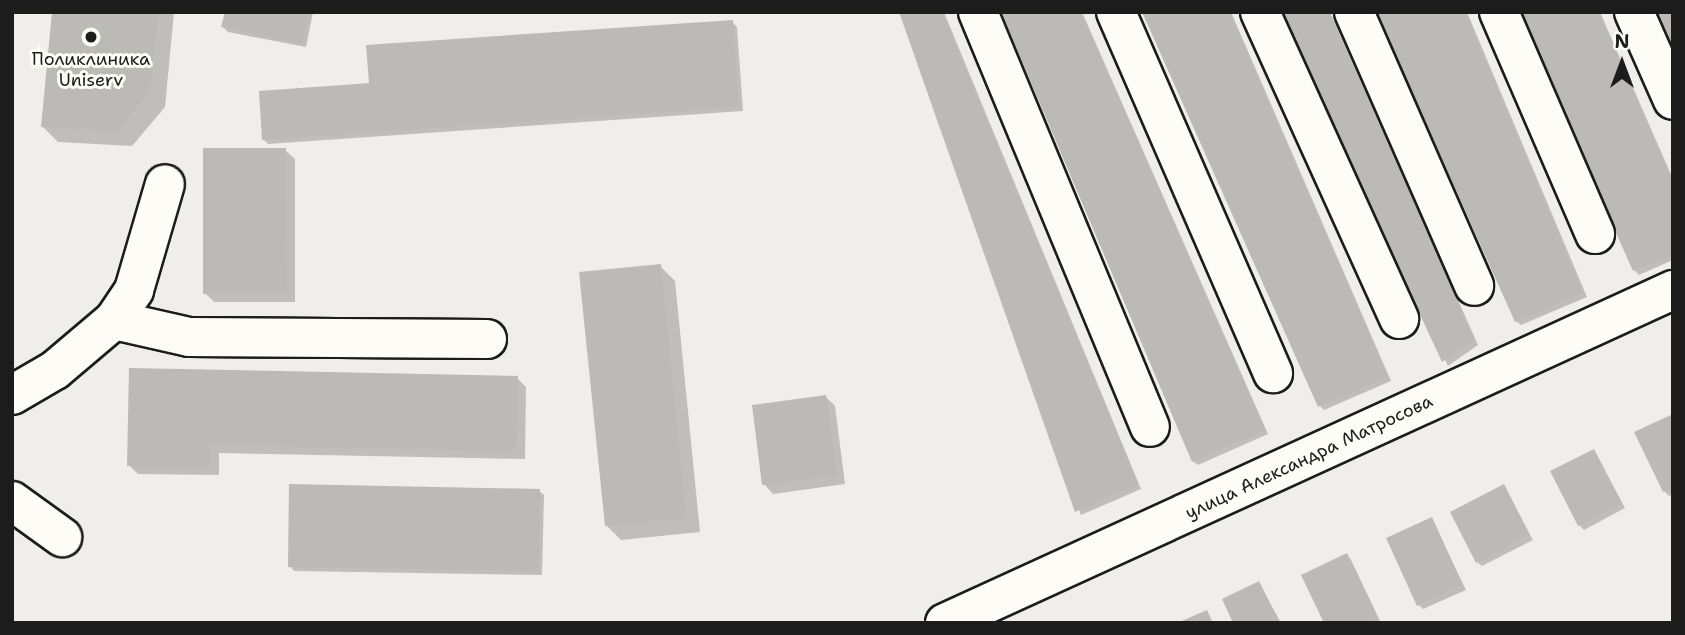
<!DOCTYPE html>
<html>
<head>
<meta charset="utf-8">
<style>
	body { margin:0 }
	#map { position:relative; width:1685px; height:635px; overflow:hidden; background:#f0eeea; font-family:"Shantell Sans",sans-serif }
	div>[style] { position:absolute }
	.shadow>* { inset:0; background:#0003 }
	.building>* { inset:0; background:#bbbab6 }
	.roads { filter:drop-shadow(2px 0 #1c1c1c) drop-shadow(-2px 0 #1c1c1c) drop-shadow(0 2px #1c1c1c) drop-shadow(0 -2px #1c1c1c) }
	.minor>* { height:38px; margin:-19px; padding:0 19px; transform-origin:19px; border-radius:19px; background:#fdfcf7 }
	.dots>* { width:19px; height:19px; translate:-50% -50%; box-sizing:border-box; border:4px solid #fdfcf7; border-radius:50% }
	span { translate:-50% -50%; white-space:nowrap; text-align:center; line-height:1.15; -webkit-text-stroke:6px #fdfcf7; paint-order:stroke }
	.poi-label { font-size:18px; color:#1c1c1c }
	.street-label { font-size:18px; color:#1c1c1c }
	.frame { position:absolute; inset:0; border:14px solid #1c1c1c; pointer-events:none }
	.north { position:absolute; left:1587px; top:28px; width:70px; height:70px; -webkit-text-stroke:5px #fdfcf7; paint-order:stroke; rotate:0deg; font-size:19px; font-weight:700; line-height:28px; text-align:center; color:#1c1c1c }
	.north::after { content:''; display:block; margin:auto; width:24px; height:32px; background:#1c1c1c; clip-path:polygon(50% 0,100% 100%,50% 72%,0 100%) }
</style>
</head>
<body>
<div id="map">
	<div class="shadow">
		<i style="clip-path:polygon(54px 12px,174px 12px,165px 107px,132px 146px,58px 142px,43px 127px)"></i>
		<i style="clip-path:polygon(226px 12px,313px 12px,306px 47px,228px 32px,223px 27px)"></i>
		<i style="clip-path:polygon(901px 12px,944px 12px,1141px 489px,1081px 515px)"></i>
		<i style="clip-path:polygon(1003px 12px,1082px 12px,1268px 434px,1198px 465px,1193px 461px)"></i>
		<i style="clip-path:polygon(1144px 12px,1231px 12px,1391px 381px,1324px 410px,1320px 406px)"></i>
		<i style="clip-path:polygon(1282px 12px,1330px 12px,1478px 345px,1448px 366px)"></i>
		<i style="clip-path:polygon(1378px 12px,1467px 12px,1587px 297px,1521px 325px,1516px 321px)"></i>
		<i style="clip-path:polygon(1520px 12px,1600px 12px,1673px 179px,1673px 260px,1639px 275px,1634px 270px)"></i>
		<i style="clip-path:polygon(732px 22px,737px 27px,743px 111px,268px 144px,264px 140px,370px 85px)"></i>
		<i style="clip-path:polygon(285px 150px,295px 159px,295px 302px,214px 302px,205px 293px)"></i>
		<i style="clip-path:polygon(660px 266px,675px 281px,700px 532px,621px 540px,606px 525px)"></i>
		<i style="clip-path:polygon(131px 370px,517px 378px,526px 387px,525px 459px,219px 453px,219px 475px,138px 474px,129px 465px)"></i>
		<i style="clip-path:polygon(826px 397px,835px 406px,845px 484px,773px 494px,764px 484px)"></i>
		<i style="clip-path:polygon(1673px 416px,1673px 494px,1669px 496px,1664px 491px)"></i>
		<i style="clip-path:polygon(1594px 451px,1625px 508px,1584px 530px,1579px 525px)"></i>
		<i style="clip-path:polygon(1504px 487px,1533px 540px,1482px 566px,1477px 562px)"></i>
		<i style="clip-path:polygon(539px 491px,544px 495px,542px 575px,294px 571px,290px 566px)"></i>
		<i style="clip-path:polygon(1431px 519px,1466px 590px,1423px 609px,1419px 605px)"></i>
		<i style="clip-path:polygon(1346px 555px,1351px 560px,1381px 623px,1326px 623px)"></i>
		<i style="clip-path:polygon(1259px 583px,1281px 623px,1235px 623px)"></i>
	</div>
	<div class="building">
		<i style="clip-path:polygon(52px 12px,158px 12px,150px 91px,117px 131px,41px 127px)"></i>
		<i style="clip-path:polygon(225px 12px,308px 12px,302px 44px,221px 27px)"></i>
		<i style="clip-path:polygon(899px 12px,942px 12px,1138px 484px,1075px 512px)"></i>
		<i style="clip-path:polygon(1001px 12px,1081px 12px,1265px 430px,1192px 462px)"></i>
		<i style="clip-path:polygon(1142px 12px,1229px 12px,1388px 377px,1318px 407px)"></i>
		<i style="clip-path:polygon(1280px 12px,1329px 12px,1474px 340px,1442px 362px)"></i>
		<i style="clip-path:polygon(1376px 12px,1465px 12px,1583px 293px,1515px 322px)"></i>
		<i style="clip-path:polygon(1518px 12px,1599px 12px,1673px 182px,1673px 254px,1633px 271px)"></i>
		<i style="clip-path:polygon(1655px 12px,1673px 12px,1673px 50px)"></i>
		<i style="clip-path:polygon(733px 20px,739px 107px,262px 140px,259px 91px,369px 83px,366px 45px)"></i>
		<i style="clip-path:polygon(203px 148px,286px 148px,287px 293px,203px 294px)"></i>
		<i style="clip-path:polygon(661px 264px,686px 518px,605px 526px,579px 272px)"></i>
		<i style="clip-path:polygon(129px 368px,518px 376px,516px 451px,211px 445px,210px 467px,127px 466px)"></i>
		<i style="clip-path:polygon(826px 395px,837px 475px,762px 485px,752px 405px)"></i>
		<i style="clip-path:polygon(1673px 414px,1673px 488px,1663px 492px,1634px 432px)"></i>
		<i style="clip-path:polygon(1594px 449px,1622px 503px,1578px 526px,1550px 471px)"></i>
		<i style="clip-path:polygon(289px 484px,540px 489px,539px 571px,288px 567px)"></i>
		<i style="clip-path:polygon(1504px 484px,1530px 535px,1476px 563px,1450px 512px)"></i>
		<i style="clip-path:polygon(1432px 517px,1463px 585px,1417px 606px,1386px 538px)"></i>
		<i style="clip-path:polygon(1347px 553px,1378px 618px,1368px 623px,1324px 623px,1301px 575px)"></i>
		<i style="clip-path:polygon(1259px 581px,1280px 623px,1233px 623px,1222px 599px)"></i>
		<i style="clip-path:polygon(1207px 610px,1213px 623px,1177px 623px)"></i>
	</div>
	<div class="roads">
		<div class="minor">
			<i style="left:978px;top:12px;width:449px;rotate:67.5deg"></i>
			<i style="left:1116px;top:12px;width:394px;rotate:66.5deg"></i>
			<i style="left:1260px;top:12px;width:337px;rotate:65.6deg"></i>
			<i style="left:1354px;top:12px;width:299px;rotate:66.3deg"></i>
			<i style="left:1499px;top:12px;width:242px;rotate:66.6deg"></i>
			<i style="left:1634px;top:12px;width:96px;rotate:66.1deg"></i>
			<i style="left:114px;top:320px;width:77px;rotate:12.8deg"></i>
			<i style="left:189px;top:337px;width:298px;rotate:0.4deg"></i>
			<i style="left:12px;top:395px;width:50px;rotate:-30.2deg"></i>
			<i style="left:55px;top:370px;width:77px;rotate:-40.3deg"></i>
			<i style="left:114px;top:320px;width:36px;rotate:-56deg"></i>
			<i style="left:134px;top:290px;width:110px;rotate:-73.7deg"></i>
			<i style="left:12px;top:501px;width:62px;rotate:35.8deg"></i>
			<i style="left:945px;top:623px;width:801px;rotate:-24.58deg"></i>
		</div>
	</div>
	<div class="dots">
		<i style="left:91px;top:37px;background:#1c1c1c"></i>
	</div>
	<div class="poi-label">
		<span style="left:91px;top:70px">Поликлиника<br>Uniserv</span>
	</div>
	<div class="street-label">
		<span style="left:1309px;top:457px;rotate:-25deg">улица Александра Матросова</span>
	</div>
	<div class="frame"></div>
	<div class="north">N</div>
</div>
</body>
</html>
